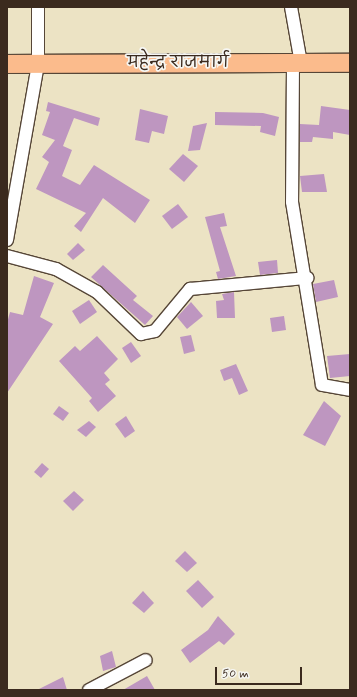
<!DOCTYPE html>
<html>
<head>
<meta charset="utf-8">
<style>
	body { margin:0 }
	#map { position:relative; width:357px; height:697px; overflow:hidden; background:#ece3c4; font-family:Mynerve,"Playpen Sans Deva",sans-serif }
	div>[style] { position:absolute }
	.building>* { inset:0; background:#be96c0 }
	.roads { filter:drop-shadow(1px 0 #564637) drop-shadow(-1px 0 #564637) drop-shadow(0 1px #564637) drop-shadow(0 -1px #564637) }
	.minor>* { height:12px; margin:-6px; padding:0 6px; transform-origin:6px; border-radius:6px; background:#fff }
	.highway>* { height:18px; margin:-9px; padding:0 9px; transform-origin:9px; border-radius:9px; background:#fbbb8c }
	span { translate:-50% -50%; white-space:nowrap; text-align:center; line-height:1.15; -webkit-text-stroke:3.5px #f6f6f2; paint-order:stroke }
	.street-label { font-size:16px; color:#3b2a1e }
	.frame { position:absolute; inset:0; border:8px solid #3b2a1e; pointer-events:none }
	.scale { position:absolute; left:215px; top:667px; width:87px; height:18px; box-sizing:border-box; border:2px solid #3b2a1e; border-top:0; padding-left:5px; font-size:12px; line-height:14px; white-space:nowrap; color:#3b2a1e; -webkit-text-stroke:3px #f6f6f2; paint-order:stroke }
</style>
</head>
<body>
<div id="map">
	<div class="building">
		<i style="clip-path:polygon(48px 102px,100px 118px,98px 126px,74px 118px,63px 146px,72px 150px,62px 176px,80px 185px,94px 165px,150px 200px,135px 223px,103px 198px,81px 232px,74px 226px,86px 213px,36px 189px,49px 162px,42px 157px,55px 140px,42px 135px,50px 112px,46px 111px)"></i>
		<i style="clip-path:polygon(321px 106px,350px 110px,350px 135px,333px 132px,333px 139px,313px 137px,312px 142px,300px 142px,300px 124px,319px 125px)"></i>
		<i style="clip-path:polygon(140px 109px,168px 116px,164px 134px,152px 131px,149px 143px,135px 140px)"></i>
		<i style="clip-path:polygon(215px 112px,263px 113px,279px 117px,275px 136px,260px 132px,261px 126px,215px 125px)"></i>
		<i style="clip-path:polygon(207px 123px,200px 150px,188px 151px,193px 126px)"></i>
		<i style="clip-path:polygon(183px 154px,198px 166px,184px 182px,169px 169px)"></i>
		<i style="clip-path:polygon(324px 174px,327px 192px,302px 192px,300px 176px)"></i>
		<i style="clip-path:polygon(178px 204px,188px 217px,172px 229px,162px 216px)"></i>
		<i style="clip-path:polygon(224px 213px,227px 226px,220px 227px,236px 276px,218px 279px,216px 272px,220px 271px,205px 217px)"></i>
		<i style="clip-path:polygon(78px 243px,85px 250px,73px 260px,67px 254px)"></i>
		<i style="clip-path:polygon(277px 260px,278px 273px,260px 275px,258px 262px)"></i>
		<i style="clip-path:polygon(103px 265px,137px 296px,133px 300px,153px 316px,145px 325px,91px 277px)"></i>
		<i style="clip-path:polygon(34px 276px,54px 283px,40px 317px,53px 324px,7px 393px,7px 323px,10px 312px,23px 315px)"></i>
		<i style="clip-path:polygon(334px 280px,338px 297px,316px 302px,313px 284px)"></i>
		<i style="clip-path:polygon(234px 292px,235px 318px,217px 318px,216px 301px,224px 300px,222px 294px)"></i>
		<i style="clip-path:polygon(89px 300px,97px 312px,80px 324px,72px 311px)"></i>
		<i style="clip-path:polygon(191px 302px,203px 316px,187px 329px,177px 317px)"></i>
		<i style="clip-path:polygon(284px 316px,286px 330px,272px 332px,270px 318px)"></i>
		<i style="clip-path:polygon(191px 335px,195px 351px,184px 354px,180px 337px)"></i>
		<i style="clip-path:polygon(97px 336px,118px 359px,104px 373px,110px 380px,105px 384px,116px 396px,98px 412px,89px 401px,92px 398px,59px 361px,75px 346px,80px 351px)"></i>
		<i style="clip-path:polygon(131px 342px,141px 356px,131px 363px,122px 348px)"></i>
		<i style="clip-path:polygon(350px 354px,350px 376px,330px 378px,327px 356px)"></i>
		<i style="clip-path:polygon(236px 364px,248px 391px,239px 395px,232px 378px,224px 381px,220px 370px)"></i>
		<i style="clip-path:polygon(324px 401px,341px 416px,325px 446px,303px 435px)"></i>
		<i style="clip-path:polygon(59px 406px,69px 413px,63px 421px,53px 414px)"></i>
		<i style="clip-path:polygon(126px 416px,135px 431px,125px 438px,115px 424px)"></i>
		<i style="clip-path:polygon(89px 421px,96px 427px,86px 437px,77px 430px)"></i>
		<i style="clip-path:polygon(42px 463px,49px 469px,41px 478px,34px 472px)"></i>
		<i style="clip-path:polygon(74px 491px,84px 500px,73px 511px,63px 501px)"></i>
		<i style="clip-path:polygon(185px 551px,197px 563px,187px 572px,175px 561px)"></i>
		<i style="clip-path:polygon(198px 580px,214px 597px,202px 608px,186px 591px)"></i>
		<i style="clip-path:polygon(143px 591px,154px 603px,144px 613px,132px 603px)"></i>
		<i style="clip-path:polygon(218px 616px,235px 634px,224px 645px,219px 641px,190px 663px,181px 650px,208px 630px)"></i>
		<i style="clip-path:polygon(112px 651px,116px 667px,103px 671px,100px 656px)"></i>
		<i style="clip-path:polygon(147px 676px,155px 690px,123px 690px)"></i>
		<i style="clip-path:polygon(63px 677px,67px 690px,37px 690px)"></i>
	</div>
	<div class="roads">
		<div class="minor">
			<i style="left:291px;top:7px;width:57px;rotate:79.9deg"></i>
			<i style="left:293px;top:63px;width:139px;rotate:90.4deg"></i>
			<i style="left:292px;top:202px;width:185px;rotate:80.7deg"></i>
			<i style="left:322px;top:385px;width:28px;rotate:10deg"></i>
			<i style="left:7px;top:240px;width:179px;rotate:-80deg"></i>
			<i style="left:38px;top:64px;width:57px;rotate:-90deg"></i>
			<i style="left:7px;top:256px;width:51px;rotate:14.9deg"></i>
			<i style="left:56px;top:269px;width:47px;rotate:29.3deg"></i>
			<i style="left:97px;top:292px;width:61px;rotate:43.7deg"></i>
			<i style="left:141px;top:334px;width:14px;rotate:-12deg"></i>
			<i style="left:155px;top:331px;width:55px;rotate:-50.2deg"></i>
			<i style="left:190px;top:289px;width:118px;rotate:-5.4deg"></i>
			<i style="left:89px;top:690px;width:64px;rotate:-27.8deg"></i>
		</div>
		<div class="highway">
			<i style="left:7px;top:64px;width:343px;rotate:-0.2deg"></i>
		</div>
	</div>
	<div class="street-label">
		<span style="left:178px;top:63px">महेन्द्र राजमार्ग</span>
	</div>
	<div class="frame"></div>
	<div class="scale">50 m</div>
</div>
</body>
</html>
